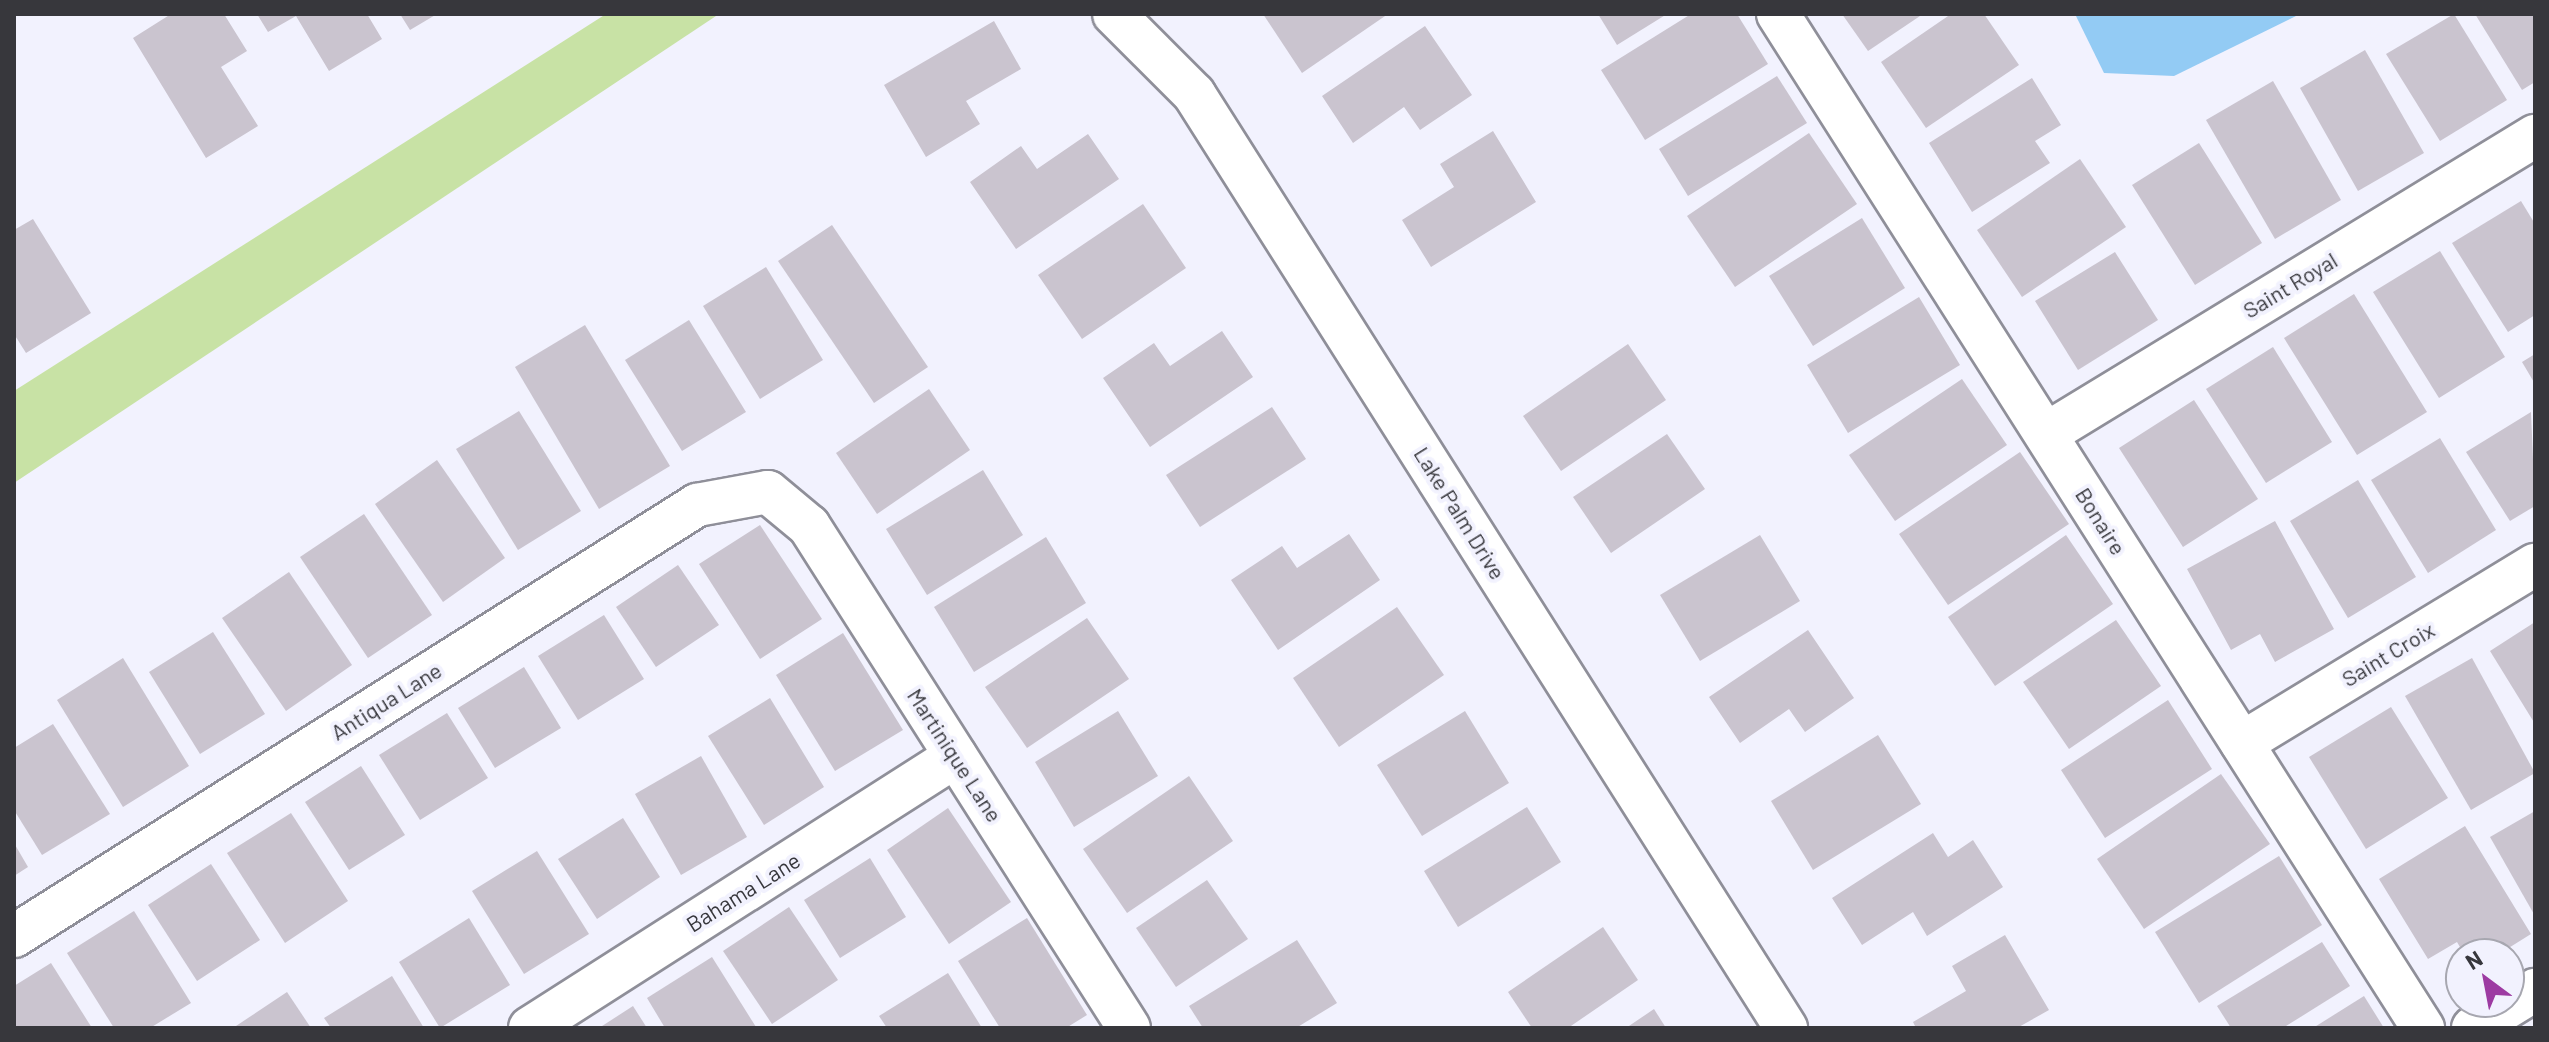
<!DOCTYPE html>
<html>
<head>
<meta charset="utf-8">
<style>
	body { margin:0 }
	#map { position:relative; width:2549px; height:1042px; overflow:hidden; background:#f2f2fe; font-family:Barlow,sans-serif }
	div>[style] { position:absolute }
	.green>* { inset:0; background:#c8e2a5 }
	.water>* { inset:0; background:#93cbf4 }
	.building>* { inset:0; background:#cac4cf }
	.roads { filter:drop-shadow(2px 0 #8f8f99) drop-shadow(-2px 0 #8f8f99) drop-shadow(0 2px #8f8f99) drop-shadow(0 -2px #8f8f99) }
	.minor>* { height:42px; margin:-21px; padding:0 21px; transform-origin:21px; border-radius:21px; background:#fff }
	span { translate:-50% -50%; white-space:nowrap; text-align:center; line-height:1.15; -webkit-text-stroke:8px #f2f2fe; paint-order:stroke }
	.street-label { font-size:22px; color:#37373c }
	.frame { position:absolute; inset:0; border:16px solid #37373c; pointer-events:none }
	.north { position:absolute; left:2445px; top:938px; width:80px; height:80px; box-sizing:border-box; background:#f2f2fe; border:2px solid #a7a7b0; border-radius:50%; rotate:328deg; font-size:22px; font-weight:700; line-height:32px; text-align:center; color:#37373c }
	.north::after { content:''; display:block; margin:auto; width:28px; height:36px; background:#9d3ba2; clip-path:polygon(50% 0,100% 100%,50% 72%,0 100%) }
</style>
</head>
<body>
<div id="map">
	<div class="green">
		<i style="clip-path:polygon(606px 14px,719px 14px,14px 483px,14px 391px)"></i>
	</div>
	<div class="water">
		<i style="clip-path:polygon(2075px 14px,2300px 14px,2174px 76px,2104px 73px)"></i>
	</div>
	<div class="building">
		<i style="clip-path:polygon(171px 14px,224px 14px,247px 51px,221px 67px,258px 126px,206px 158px,133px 38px)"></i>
		<i style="clip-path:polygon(257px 14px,367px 14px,382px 39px,329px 71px,296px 16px,268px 32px)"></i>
		<i style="clip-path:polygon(400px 14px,437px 14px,410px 30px)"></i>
		<i style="clip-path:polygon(1263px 14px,1388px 14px,1302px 73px)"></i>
		<i style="clip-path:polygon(1598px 14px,1667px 14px,1617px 45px)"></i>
		<i style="clip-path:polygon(1691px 14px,1737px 14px,1768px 64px,1645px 140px,1601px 70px)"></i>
		<i style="clip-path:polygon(1842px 14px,1923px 14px,1868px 51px)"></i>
		<i style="clip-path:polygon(1951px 14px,1984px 14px,2019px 65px,1926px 128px,1881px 62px)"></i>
		<i style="clip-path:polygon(2454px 14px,2507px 100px,2440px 141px,2386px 54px)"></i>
		<i style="clip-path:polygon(2475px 14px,2535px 14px,2535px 82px,2522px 90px)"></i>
		<i style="clip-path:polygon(994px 21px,1021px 69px,966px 101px,980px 124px,926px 157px,884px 85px)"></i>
		<i style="clip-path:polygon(1425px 26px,1472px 95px,1420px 130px,1404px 107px,1353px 143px,1322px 96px)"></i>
		<i style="clip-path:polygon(2365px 50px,2424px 153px,2358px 191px,2300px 88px)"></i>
		<i style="clip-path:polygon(1777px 76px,1807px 123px,1688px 196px,1659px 149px)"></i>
		<i style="clip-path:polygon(2032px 78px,2061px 125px,2035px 141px,2050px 163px,1972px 212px,1929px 143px)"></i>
		<i style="clip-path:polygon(2273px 81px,2341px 200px,2275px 239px,2206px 120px)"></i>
		<i style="clip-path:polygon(1493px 131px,1536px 202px,1431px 267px,1402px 220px,1454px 187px,1440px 164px)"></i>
		<i style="clip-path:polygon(1809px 133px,1857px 204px,1735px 287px,1687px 216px)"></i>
		<i style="clip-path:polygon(1088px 134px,1119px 179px,1016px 249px,970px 182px,1021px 146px,1037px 169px)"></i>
		<i style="clip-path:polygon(2199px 143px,2262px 243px,2195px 285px,2132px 185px)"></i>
		<i style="clip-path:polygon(2080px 159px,2126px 227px,2022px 297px,1977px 230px)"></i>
		<i style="clip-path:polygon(2521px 201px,2535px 224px,2535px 315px,2508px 332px,2452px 243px)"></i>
		<i style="clip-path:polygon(1143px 204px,1186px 268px,1082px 339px,1038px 275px)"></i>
		<i style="clip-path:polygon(1862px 218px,1905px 288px,1813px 346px,1769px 276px)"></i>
		<i style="clip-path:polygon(33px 219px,91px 313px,26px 353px,14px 334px,14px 230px)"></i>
		<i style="clip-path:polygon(832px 225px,928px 367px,874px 403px,778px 261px)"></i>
		<i style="clip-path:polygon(2440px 251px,2505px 357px,2439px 398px,2373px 292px)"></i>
		<i style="clip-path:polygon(2115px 252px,2158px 320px,2078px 370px,2035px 301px)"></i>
		<i style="clip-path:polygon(766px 267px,823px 360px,760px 399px,703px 306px)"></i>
		<i style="clip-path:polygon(2354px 294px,2427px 412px,2357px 455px,2284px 338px)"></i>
		<i style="clip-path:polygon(1919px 297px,1960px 365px,1848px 433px,1807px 365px)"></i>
		<i style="clip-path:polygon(689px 320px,746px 412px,682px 451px,625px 360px)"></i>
		<i style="clip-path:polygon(585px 325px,670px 466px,599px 509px,515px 367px)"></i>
		<i style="clip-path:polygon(1222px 331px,1253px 377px,1150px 447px,1103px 378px,1154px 343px,1170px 366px)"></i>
		<i style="clip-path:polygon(1628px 344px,1666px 400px,1561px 471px,1523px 416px)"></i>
		<i style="clip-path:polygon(2273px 347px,2332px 442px,2266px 483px,2206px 389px)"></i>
		<i style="clip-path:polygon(2535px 354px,2535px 384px,2522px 362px)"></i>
		<i style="clip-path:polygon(1962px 379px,2007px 445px,1895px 521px,1849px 455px)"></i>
		<i style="clip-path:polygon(929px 389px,970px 450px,877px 514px,836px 453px)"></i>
		<i style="clip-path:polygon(2194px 400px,2258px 499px,2183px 547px,2119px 448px)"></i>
		<i style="clip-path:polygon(1272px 407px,1306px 459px,1200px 527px,1166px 475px)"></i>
		<i style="clip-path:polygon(519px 411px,581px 511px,518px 550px,456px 449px)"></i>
		<i style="clip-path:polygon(2531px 412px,2535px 506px,2510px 521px,2466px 452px)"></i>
		<i style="clip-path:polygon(1667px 434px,1705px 489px,1611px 553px,1573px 497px)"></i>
		<i style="clip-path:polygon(2440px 438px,2496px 530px,2428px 573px,2371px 480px)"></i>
		<i style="clip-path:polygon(2020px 452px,2069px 524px,1948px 605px,1899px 534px)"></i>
		<i style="clip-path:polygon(437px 460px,505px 558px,443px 602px,375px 504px)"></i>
		<i style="clip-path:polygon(983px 470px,1023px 535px,927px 595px,886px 529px)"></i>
		<i style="clip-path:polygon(2358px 480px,2416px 577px,2348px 618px,2290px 521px)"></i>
		<i style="clip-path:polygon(364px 514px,432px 615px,368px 658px,300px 557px)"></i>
		<i style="clip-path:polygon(2275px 521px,2334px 629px,2275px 662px,2260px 634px,2231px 650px,2187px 569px)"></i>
		<i style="clip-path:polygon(760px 525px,822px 619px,760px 659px,699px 564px)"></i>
		<i style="clip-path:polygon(1349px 534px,1380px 580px,1278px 650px,1231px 580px,1282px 546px,1297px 568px)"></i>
		<i style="clip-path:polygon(1760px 535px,1800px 601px,1700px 661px,1660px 595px)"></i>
		<i style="clip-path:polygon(2066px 535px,2113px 604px,1995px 686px,1948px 617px)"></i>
		<i style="clip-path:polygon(1046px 537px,1086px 603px,974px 672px,934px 607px)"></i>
		<i style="clip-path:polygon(678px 565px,719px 625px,656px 667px,616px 607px)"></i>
		<i style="clip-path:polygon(289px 572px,352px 665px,286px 711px,222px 618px)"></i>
		<i style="clip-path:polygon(1397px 607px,1444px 675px,1339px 747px,1293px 678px)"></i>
		<i style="clip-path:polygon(604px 615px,644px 679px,578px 720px,538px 656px)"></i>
		<i style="clip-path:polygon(1087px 618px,1129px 679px,1027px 748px,985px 687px)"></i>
		<i style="clip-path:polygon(2116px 620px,2161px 686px,2069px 749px,2023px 682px)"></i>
		<i style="clip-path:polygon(2535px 622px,2535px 724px,2490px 651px)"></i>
		<i style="clip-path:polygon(1808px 630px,1854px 698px,1805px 732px,1789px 709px,1740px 743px,1709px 697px)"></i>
		<i style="clip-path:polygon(213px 632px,265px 714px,200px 754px,149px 672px)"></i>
		<i style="clip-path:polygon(843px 633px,903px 730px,835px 771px,776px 675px)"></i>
		<i style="clip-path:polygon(123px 658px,189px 766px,123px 807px,57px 700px)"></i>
		<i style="clip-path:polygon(2472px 658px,2535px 773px,2471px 810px,2405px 696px)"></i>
		<i style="clip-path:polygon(524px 667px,561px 728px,495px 768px,458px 708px)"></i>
		<i style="clip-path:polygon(770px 698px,824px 787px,764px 825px,708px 736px)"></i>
		<i style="clip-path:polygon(2168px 700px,2212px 769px,2105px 838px,2061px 770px)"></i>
		<i style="clip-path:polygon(2391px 707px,2448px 798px,2366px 849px,2309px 757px)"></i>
		<i style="clip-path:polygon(1118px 711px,1158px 776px,1074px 827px,1035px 762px)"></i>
		<i style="clip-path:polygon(1465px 711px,1509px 783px,1422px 836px,1377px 765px)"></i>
		<i style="clip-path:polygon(447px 713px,488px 778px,420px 820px,379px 755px)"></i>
		<i style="clip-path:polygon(53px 724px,110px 814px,42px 855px,14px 810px,14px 748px)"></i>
		<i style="clip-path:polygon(1878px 735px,1921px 804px,1813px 870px,1771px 801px)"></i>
		<i style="clip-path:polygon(701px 756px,747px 837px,681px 875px,635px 794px)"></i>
		<i style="clip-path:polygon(361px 766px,405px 835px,349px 870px,305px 802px)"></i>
		<i style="clip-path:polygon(2221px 774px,2270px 844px,2144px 929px,2097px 859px)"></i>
		<i style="clip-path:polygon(1189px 776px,1233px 841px,1127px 913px,1083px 849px)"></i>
		<i style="clip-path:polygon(1527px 807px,1561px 862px,1458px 927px,1424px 871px)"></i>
		<i style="clip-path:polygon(948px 808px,1011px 902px,949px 944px,887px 850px)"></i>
		<i style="clip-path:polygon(2535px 811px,2535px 916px,2490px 837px)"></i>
		<i style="clip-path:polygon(291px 813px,348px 901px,285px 943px,227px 853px)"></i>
		<i style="clip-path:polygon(623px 818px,660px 877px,597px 919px,558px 859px)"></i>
		<i style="clip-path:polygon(2465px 826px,2531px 934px,2499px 954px,2464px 954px,2457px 942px,2428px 959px,2379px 879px)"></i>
		<i style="clip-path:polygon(1933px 833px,1948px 857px,1973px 840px,2003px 887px,1927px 936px,1913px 912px,1862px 945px,1832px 898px)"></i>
		<i style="clip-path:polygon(14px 843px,28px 867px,14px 876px)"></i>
		<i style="clip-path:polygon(537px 851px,589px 934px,524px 974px,472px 891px)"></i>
		<i style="clip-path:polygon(2279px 856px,2322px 925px,2199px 1003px,2155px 932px)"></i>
		<i style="clip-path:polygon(870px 858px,906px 917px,840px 958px,804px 900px)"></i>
		<i style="clip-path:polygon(211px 864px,260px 940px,197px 981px,148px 905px)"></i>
		<i style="clip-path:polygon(1207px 880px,1248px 939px,1176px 987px,1136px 928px)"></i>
		<i style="clip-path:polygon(789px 907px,838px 980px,772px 1024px,723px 951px)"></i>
		<i style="clip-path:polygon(134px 911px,191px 1003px,150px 1028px,114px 1028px,67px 953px)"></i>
		<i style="clip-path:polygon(469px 918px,510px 985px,440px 1028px,399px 962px)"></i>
		<i style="clip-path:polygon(1027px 918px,1087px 1015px,1066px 1028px,1000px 1028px,958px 961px)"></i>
		<i style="clip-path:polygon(1603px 927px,1638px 980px,1568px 1028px,1532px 1028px,1508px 992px)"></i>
		<i style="clip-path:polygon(2005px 935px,2049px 1010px,2017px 1028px,1916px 1028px,1913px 1022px,1966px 991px,1952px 966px)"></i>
		<i style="clip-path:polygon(1297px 940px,1337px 1003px,1296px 1028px,1203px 1028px,1189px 1006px)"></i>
		<i style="clip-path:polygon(2322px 942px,2350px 986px,2283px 1028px,2231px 1028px,2217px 1006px)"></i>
		<i style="clip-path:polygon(712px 957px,756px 1027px,665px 1028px,647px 998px)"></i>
		<i style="clip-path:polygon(51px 963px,92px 1028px,14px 1028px,14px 986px)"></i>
		<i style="clip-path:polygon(948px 973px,982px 1028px,887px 1028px,879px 1016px)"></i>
		<i style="clip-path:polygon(392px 976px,424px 1028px,331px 1028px,324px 1018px)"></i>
		<i style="clip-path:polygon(287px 992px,311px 1028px,233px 1028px)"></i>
		<i style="clip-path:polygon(2364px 996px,2384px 1028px,2313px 1028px)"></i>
		<i style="clip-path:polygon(633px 1006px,647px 1028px,599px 1028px)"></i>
		<i style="clip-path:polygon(1654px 1009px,1666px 1028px,1626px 1028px)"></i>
	</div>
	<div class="roads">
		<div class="minor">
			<i style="left:1114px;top:14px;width:113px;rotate:45deg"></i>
			<i style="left:1194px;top:94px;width:1106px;rotate:57.63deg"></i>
			<i style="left:1778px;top:14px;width:1202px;rotate:57.54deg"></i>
			<i style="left:2046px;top:434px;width:573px;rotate:-31.36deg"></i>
			<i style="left:2242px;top:743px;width:343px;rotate:-31.3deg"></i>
			<i style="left:14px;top:936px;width:808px;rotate:-32.25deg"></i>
			<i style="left:697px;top:505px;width:72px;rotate:-10.4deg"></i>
			<i style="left:768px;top:492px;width:53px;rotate:39.7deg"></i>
			<i style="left:809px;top:526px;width:595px;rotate:57.48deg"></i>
			<i style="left:530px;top:1028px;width:505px;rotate:-32.56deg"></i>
			<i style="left:2473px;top:1028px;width:73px;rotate:-31.5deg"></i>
		</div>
	</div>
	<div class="street-label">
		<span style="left:2290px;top:285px;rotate:-31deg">Saint Royal</span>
		<span style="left:1460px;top:513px;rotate:58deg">Lake Palm Drive</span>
		<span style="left:2101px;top:521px;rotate:58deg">Bonaire</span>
		<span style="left:2388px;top:654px;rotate:-31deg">Saint Croix</span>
		<span style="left:386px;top:701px;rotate:-32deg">Antiqua Lane</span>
		<span style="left:955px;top:755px;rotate:57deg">Martinique Lane</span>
		<span style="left:743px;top:892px;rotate:-32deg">Bahama Lane</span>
	</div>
	<div class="frame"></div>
	<div class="north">N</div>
</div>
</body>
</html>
